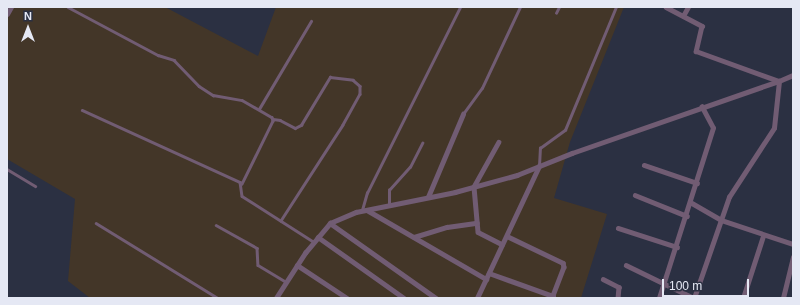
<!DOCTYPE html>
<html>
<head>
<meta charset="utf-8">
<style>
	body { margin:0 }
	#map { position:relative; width:800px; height:305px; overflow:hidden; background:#2b3042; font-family:Helvetica,sans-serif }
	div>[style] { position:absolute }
	.industrial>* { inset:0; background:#433628 }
	.service>* { height:2.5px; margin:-1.25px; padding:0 1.25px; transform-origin:1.25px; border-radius:1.25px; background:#715c73 }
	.minor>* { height:4.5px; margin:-2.25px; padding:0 2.25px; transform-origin:2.25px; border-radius:2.25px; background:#715c73 }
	span { translate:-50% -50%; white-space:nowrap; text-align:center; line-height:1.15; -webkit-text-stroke:3px #2b3042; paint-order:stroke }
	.frame { position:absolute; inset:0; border:8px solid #e5e8f4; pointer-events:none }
	.north { position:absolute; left:8px; top:8px; width:40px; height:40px; -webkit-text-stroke:3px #2b3042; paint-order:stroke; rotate:0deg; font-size:11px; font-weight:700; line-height:16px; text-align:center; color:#e5e8f4 }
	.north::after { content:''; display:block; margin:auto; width:14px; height:18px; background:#e5e8f4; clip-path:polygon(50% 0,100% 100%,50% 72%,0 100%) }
	.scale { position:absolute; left:662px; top:279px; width:87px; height:18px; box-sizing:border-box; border:2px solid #e5e8f4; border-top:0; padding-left:5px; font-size:12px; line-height:14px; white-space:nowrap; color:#e5e8f4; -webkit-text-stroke:3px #2b3042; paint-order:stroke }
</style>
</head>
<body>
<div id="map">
	<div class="industrial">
		<i style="clip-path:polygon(12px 7px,165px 7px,258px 56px,276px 7px,624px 7px,570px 142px,554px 198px,607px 214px,581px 298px,90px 298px,68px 281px,75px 199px,7px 159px,7px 17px)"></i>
	</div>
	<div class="service">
		<i style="left:68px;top:7px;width:102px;rotate:28.1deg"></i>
		<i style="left:158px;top:55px;width:17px;rotate:17deg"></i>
		<i style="left:174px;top:60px;width:36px;rotate:46deg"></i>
		<i style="left:199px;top:86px;width:17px;rotate:33deg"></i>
		<i style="left:213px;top:95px;width:29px;rotate:10deg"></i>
		<i style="left:242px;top:100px;width:34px;rotate:30deg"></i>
		<i style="left:272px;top:117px;width:4px;rotate:76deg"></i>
		<i style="left:273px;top:121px;width:70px;rotate:116.2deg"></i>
		<i style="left:556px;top:13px;width:7px;rotate:-63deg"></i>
		<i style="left:259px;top:109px;width:102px;rotate:-59.4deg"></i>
		<i style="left:82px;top:110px;width:174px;rotate:24.5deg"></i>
		<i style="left:240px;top:182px;width:14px;rotate:82deg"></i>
		<i style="left:242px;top:196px;width:85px;rotate:32.6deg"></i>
		<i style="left:463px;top:114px;width:32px;rotate:-54deg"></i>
		<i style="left:482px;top:88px;width:89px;rotate:-64.9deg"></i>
		<i style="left:273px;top:119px;width:7px;rotate:8deg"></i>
		<i style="left:280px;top:120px;width:17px;rotate:28deg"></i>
		<i style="left:295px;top:128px;width:7px;rotate:-27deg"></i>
		<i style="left:301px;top:125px;width:56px;rotate:-58.9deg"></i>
		<i style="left:330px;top:77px;width:23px;rotate:7deg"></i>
		<i style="left:353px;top:80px;width:9px;rotate:41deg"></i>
		<i style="left:360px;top:86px;width:8px;rotate:90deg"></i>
		<i style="left:360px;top:94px;width:35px;rotate:119deg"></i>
		<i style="left:343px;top:125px;width:114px;rotate:122.9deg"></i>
		<i style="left:539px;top:166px;width:18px;rotate:-87deg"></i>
		<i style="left:540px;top:148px;width:31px;rotate:-36deg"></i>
		<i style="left:565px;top:130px;width:133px;rotate:-67.5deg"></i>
		<i style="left:7px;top:169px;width:33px;rotate:31deg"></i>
		<i style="left:389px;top:205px;width:15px;rotate:-90deg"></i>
		<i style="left:389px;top:190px;width:31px;rotate:-48deg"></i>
		<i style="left:410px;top:167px;width:27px;rotate:-63deg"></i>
		<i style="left:362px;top:210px;width:18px;rotate:-74deg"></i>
		<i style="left:367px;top:193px;width:208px;rotate:-63.4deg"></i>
		<i style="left:96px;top:223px;width:143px;rotate:31.6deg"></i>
		<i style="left:216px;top:225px;width:47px;rotate:29.3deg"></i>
		<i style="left:257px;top:248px;width:17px;rotate:87deg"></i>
		<i style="left:258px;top:265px;width:33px;rotate:31deg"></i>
	</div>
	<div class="minor">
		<i style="left:666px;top:7px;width:41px;rotate:27.8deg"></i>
		<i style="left:702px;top:26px;width:26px;rotate:103deg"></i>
		<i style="left:696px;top:51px;width:88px;rotate:19.9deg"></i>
		<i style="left:7px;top:14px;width:8px;rotate:-60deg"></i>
		<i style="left:683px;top:16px;width:10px;rotate:-61deg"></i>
		<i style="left:499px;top:142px;width:51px;rotate:119.1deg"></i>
		<i style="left:474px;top:187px;width:45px;rotate:84.9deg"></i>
		<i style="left:478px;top:232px;width:27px;rotate:27deg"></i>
		<i style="left:644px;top:165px;width:56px;rotate:18.8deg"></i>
		<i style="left:635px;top:195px;width:56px;rotate:22deg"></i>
		<i style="left:428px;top:197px;width:90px;rotate:-67.1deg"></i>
		<i style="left:692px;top:203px;width:34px;rotate:30deg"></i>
		<i style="left:721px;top:220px;width:76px;rotate:18.4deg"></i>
		<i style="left:367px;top:210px;width:138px;rotate:30.1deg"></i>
		<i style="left:330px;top:223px;width:130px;rotate:35.3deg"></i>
		<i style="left:618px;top:228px;width:62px;rotate:17.9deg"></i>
		<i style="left:507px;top:236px;width:62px;rotate:25.7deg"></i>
		<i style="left:563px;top:263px;width:4px;rotate:76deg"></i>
		<i style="left:564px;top:267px;width:33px;rotate:111deg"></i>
		<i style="left:318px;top:237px;width:105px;rotate:35.3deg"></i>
		<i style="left:414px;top:237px;width:34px;rotate:-17deg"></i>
		<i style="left:447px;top:227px;width:30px;rotate:-8deg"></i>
		<i style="left:297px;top:265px;width:60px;rotate:33.4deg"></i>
		<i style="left:626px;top:265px;width:76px;rotate:25.9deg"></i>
		<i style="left:694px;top:298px;width:107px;rotate:-70.9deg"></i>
		<i style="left:729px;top:197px;width:82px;rotate:-56.9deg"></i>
		<i style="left:774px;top:128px;width:47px;rotate:-83.9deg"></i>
		<i style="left:779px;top:81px;width:15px;rotate:-23deg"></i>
		<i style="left:489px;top:273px;width:68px;rotate:19.8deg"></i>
		<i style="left:603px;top:279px;width:18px;rotate:27deg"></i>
		<i style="left:619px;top:287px;width:11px;rotate:95deg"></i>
		<i style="left:276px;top:298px;width:54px;rotate:-57.2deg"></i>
		<i style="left:305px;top:253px;width:39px;rotate:-50deg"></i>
		<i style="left:330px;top:223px;width:28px;rotate:-23deg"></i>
		<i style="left:356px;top:212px;width:101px;rotate:-11.4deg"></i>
		<i style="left:455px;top:192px;width:64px;rotate:-15.3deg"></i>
		<i style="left:517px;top:175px;width:59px;rotate:-21.8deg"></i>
		<i style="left:572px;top:153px;width:219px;rotate:-19.2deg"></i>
		<i style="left:477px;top:298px;width:146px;rotate:-64.8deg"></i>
		<i style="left:659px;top:298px;width:178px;rotate:-72.4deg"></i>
		<i style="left:713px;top:128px;width:24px;rotate:-118deg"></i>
		<i style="left:743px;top:298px;width:65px;rotate:-72.1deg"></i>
		<i style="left:783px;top:298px;width:42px;rotate:-76.3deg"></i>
	</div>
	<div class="frame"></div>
	<div class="north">N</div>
	<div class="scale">100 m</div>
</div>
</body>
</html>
